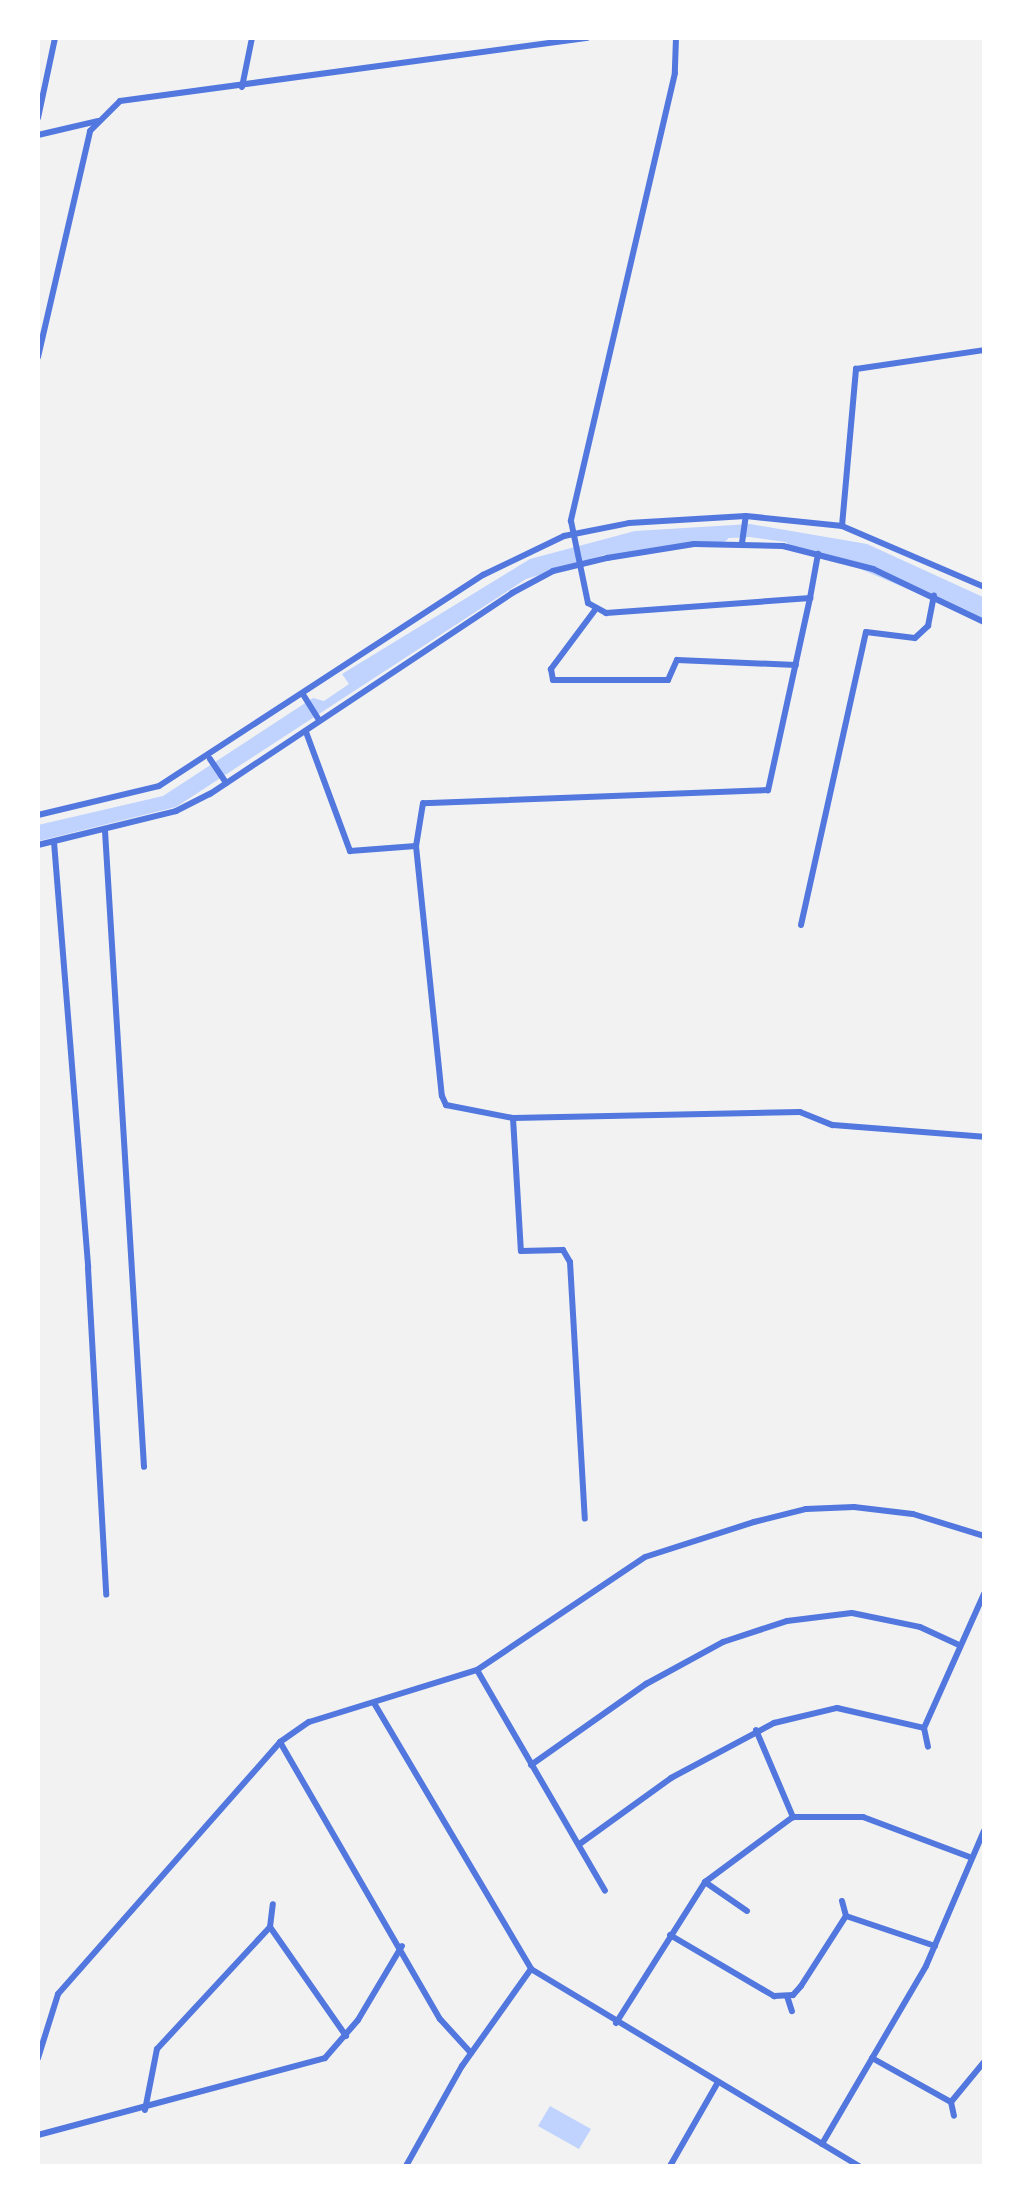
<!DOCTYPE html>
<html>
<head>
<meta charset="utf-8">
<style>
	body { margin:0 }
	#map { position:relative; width:1022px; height:2204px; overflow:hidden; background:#f2f2f2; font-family:"Golos Text",sans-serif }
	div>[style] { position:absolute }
	.water>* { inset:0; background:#bfd3fe }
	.canal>* { height:14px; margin:-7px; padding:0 7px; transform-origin:7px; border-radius:7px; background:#bfd3fe }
	.minor>* { height:6px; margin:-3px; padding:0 3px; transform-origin:3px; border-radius:3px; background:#5277de }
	span { translate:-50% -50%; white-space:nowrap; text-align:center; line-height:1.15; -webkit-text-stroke:5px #fff; paint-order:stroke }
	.frame { position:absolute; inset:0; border:40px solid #fff; pointer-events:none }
</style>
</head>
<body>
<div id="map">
	<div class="water">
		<i style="clip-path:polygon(750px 524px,867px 544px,983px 597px,983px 617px,828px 548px,750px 537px,646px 542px,526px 579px,176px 807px,39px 841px,38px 825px,163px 796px,313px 698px,324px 701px,349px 684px,342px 674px,530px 559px,635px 531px)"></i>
		<i style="clip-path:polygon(550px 2106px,591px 2129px,579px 2149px,538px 2126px)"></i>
	</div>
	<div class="canal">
		<i style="left:793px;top:540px;width:65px;rotate:17deg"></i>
		<i style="left:855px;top:559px;width:140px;rotate:23.1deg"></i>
		<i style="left:610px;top:549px;width:113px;rotate:-7.1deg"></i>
	</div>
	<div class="minor">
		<i style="left:676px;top:38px;width:35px;rotate:92deg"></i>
		<i style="left:675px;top:73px;width:460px;rotate:103.1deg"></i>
		<i style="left:571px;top:521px;width:84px;rotate:78.3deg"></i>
		<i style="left:588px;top:603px;width:21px;rotate:29deg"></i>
		<i style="left:606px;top:613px;width:205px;rotate:-4.2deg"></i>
		<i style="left:810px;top:598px;width:45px;rotate:-79.7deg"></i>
		<i style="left:242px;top:87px;width:50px;rotate:-78.5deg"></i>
		<i style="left:38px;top:118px;width:82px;rotate:-78deg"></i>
		<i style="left:38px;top:135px;width:62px;rotate:-13.1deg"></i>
		<i style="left:38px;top:357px;width:232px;rotate:-77deg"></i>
		<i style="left:90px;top:131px;width:42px;rotate:-45deg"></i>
		<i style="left:120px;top:101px;width:472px;rotate:-7.7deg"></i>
		<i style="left:842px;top:526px;width:158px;rotate:-84.9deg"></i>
		<i style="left:856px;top:369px;width:129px;rotate:-8.4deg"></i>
		<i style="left:742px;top:543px;width:27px;rotate:-82deg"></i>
		<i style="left:810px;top:598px;width:197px;rotate:102.3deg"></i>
		<i style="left:768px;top:790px;width:345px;rotate:177.8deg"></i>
		<i style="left:423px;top:803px;width:44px;rotate:99.2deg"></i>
		<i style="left:416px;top:846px;width:251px;rotate:84.1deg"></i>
		<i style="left:442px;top:1096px;width:10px;rotate:66deg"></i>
		<i style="left:446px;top:1105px;width:68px;rotate:11deg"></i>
		<i style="left:513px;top:1118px;width:287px;rotate:-1.2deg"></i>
		<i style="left:800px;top:1112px;width:35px;rotate:22deg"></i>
		<i style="left:833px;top:1125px;width:151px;rotate:4.5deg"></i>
		<i style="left:595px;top:610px;width:74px;rotate:126.7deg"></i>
		<i style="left:551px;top:669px;width:11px;rotate:80deg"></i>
		<i style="left:553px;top:680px;width:115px"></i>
		<i style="left:668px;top:680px;width:22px;rotate:-66deg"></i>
		<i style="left:677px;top:660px;width:119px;rotate:2.4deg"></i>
		<i style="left:304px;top:696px;width:28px;rotate:58deg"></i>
		<i style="left:306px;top:732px;width:127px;rotate:69.7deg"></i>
		<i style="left:350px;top:851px;width:66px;rotate:-4.3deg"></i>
		<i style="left:210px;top:759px;width:29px;rotate:56deg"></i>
		<i style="left:38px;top:815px;width:124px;rotate:-13.5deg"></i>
		<i style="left:159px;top:786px;width:387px;rotate:-33.1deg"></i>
		<i style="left:483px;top:575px;width:90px;rotate:-25.7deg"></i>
		<i style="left:564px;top:536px;width:66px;rotate:-11.3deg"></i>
		<i style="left:629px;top:523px;width:117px;rotate:-3.4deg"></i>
		<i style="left:746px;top:516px;width:97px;rotate:5.9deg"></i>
		<i style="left:842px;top:526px;width:155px;rotate:23.2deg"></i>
		<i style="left:105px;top:831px;width:637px;rotate:86.49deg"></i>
		<i style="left:54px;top:842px;width:427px;rotate:85.4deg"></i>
		<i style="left:88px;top:1268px;width:327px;rotate:86.8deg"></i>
		<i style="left:38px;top:845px;width:142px;rotate:-13.8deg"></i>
		<i style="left:176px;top:811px;width:38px;rotate:-27deg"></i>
		<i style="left:210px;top:794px;width:363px;rotate:-33.6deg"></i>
		<i style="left:512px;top:593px;width:47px;rotate:-28.2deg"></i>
		<i style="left:553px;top:571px;width:56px;rotate:-13.5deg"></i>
		<i style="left:607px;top:558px;width:88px;rotate:-9.1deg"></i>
		<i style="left:694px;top:544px;width:89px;rotate:1.3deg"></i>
		<i style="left:783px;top:546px;width:93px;rotate:14.3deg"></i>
		<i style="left:873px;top:569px;width:123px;rotate:25.5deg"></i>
		<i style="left:801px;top:925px;width:300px;rotate:-77.5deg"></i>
		<i style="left:866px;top:632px;width:49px;rotate:7deg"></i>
		<i style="left:915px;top:638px;width:18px;rotate:-43deg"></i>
		<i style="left:928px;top:626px;width:31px;rotate:-79deg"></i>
		<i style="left:513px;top:1118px;width:133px;rotate:86.6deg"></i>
		<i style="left:521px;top:1251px;width:42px;rotate:-1.4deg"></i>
		<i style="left:563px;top:1250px;width:14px;rotate:60deg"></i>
		<i style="left:570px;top:1262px;width:257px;rotate:86.7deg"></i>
		<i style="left:477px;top:1670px;width:255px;rotate:59.9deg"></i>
		<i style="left:374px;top:1703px;width:309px;rotate:59.4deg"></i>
		<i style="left:531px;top:1969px;width:383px;rotate:31deg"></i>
		<i style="left:924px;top:1728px;width:19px;rotate:78deg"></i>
		<i style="left:756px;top:1730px;width:95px;rotate:67deg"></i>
		<i style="left:280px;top:1742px;width:320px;rotate:60deg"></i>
		<i style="left:440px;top:2019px;width:46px;rotate:47.6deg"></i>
		<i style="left:531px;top:1765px;width:141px;rotate:-35.2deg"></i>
		<i style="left:646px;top:1684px;width:88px;rotate:-28.6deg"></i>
		<i style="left:723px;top:1642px;width:67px;rotate:-18.2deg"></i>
		<i style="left:787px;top:1621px;width:65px;rotate:-7deg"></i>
		<i style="left:852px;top:1613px;width:69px;rotate:11.6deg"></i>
		<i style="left:920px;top:1627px;width:43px;rotate:24.8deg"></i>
		<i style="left:581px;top:1843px;width:111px;rotate:-35.8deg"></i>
		<i style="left:671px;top:1778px;width:117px;rotate:-28.1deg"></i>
		<i style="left:774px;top:1723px;width:65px;rotate:-13.4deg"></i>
		<i style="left:837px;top:1708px;width:89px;rotate:12.9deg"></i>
		<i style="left:924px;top:1728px;width:147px;rotate:-65.9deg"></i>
		<i style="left:705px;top:1882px;width:51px;rotate:34.6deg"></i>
		<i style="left:842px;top:1901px;width:16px;rotate:75deg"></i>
		<i style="left:270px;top:1927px;width:23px;rotate:-83deg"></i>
		<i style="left:670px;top:1935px;width:121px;rotate:30.4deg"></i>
		<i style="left:774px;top:1996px;width:19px;rotate:-3deg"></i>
		<i style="left:793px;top:1995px;width:12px;rotate:-48deg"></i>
		<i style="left:801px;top:1986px;width:83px;rotate:-57.3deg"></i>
		<i style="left:846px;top:1916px;width:94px;rotate:18.6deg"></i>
		<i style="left:787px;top:1996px;width:16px;rotate:72deg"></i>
		<i style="left:616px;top:2023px;width:167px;rotate:-57.7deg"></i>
		<i style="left:705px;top:1882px;width:109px;rotate:-36.5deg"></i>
		<i style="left:793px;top:1817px;width:70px"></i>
		<i style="left:863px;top:1817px;width:116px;rotate:20.6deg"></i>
		<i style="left:38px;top:2058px;width:67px;rotate:-72.6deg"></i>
		<i style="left:58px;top:1994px;width:336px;rotate:-48.6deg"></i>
		<i style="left:280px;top:1742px;width:35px;rotate:-35deg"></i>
		<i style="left:309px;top:1722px;width:176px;rotate:-17.2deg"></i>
		<i style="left:477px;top:1670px;width:202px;rotate:-33.9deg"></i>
		<i style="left:645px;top:1557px;width:114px;rotate:-17.8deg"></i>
		<i style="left:754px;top:1522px;width:54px;rotate:-14deg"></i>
		<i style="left:806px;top:1509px;width:48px;rotate:-2.4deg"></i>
		<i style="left:854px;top:1507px;width:59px;rotate:6.8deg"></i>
		<i style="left:913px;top:1514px;width:74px;rotate:17.2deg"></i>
		<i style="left:872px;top:2058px;width:90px;rotate:29.1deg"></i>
		<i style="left:951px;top:2102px;width:52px;rotate:-50.5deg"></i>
		<i style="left:951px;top:2102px;width:14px;rotate:78deg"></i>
		<i style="left:145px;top:2110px;width:62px;rotate:-78.9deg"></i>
		<i style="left:157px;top:2049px;width:166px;rotate:-47.2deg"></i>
		<i style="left:270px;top:1927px;width:133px;rotate:55.1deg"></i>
		<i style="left:38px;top:2135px;width:297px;rotate:-15deg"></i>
		<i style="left:325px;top:2058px;width:50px;rotate:-49deg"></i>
		<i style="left:358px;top:2020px;width:86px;rotate:-59.3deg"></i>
		<i style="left:822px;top:2144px;width:206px;rotate:-59.7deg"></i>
		<i style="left:926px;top:1966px;width:147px;rotate:-66.8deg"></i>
		<i style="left:406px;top:2166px;width:115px;rotate:-60.8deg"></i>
		<i style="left:462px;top:2066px;width:119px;rotate:-54.6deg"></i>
		<i style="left:670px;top:2166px;width:95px;rotate:-60.2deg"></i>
	</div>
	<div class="frame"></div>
</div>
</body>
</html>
